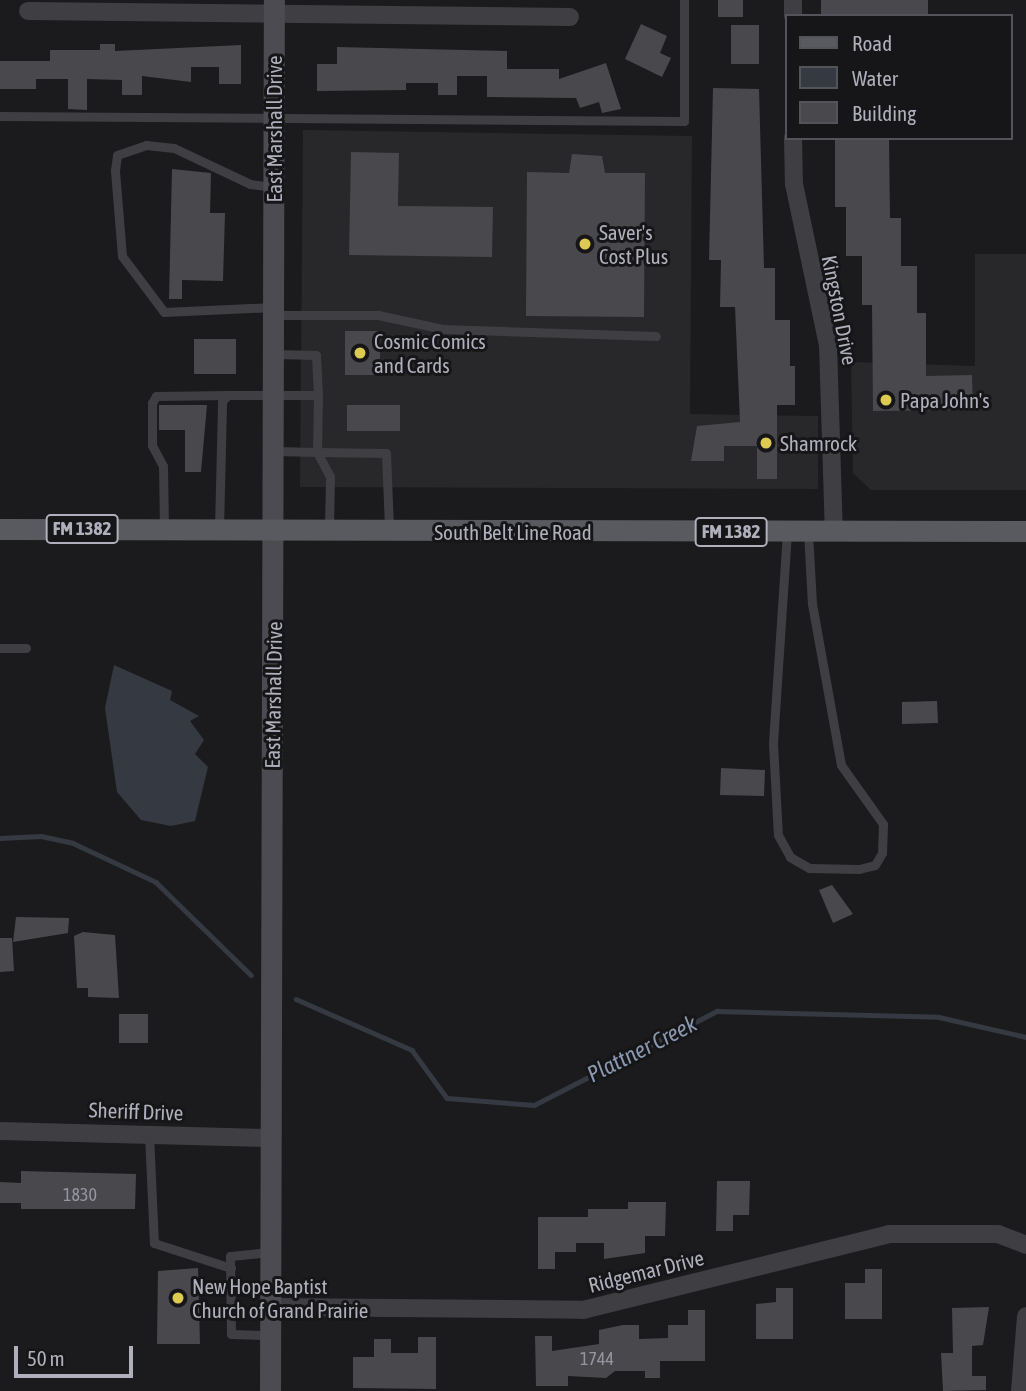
<!DOCTYPE html>
<html>
<head>
<meta charset="utf-8">
<style>
	body { margin:0 }
	#map { position:relative; width:1026px; height:1391px; overflow:hidden; background:#1b1b1d; font-family:"Asap Condensed",sans-serif }
	div>[style] { position:absolute }
	.built>* { inset:0; background:#28272a }
	.water>* { inset:0; background:#343942 }
	.stream>* { height:4.5px; margin:-2.25px; padding:0 2.25px; transform-origin:2.25px; border-radius:2.25px; background:#343942 }
	.building>* { inset:0; background:#49484d }
	.lane>* { height:9px; margin:-4.5px; padding:0 4.5px; transform-origin:4.5px; border-radius:4.5px; background:#3f3e43 }
	.street>* { height:18px; margin:-9px; padding:0 9px; transform-origin:9px; border-radius:9px; background:#3f3e43 }
	.secondary>* { height:21px; margin:-10.5px; padding:0 10.5px; transform-origin:10.5px; border-radius:10.5px; background:#4b4b51 }
	.primary>* { height:21px; margin:-10.5px; padding:0 10.5px; transform-origin:10.5px; border-radius:10.5px; background:#595960 }
	.dots>* { width:19px; height:19px; translate:-50% -50%; box-sizing:border-box; border:4px solid #161618; border-radius:50% }
	span { translate:-50% -50%; white-space:nowrap; text-align:center; line-height:1.15; -webkit-text-stroke:6px #161618; paint-order:stroke }
	.number-label { font-size:18px; color:#9696a0 }
	.number-label span { -webkit-text-stroke-width:0 }
	.shield-label span { padding:2px 5px; background:#161618; border:2px solid; border-radius:5px; -webkit-text-stroke-width:0 }
	.shield-label { font-size:19px; color:#afb0bb; font-weight:700 }
	.street-label { font-size:21px; color:#afb0bb }
	.poi-label { font-size:21px; color:#afb0bb }
	.left { translate:0 -50%; text-align:left }
	.water-label { font-size:23px; color:#8b98b1; font-style:italic }
	.legend { position:absolute; left:785px; top:14px; width:228px; height:126px; box-sizing:border-box; background:#161618; border:2px solid #535459; margin:0; padding:9px 12px; list-style:none; font-size:21px; color:#afb0bb }
	.legend li { display:flex; align-items:center; gap:14px; height:35px }
	.legend b { width:35px; border:2px solid #535459 }
	.scale { position:absolute; left:14px; top:1346px; width:119px; height:32px; box-sizing:border-box; border:4px solid #afb0bb; border-top:0; padding-left:9px; font-size:21px; line-height:24px; white-space:nowrap; color:#afb0bb; -webkit-text-stroke:5px #161618; paint-order:stroke }
</style>
</head>
<body>
<div id="map">
	<div class="built">
		<i style="clip-path:polygon(303px 130px,692px 136px,690px 414px,818px 416px,818px 489px,300px 487px)"></i>
		<i style="clip-path:polygon(975px 254px,1026px 254px,1026px 490px,871px 490px,853px 473px,851px 362px,975px 366px)"></i>
	</div>
	<div class="water">
		<i style="clip-path:polygon(114px 665px,172px 691px,170px 700px,199px 716px,190px 721px,204px 740px,195px 754px,208px 767px,195px 821px,171px 826px,141px 820px,117px 792px,105px 708px)"></i>
	</div>
	<div class="stream">
		<i style="left:0;top:838px;width:41px;rotate:-2.8deg"></i>
		<i style="left:41px;top:836px;width:33px;rotate:12deg"></i>
		<i style="left:73px;top:843px;width:92px;rotate:25.2deg"></i>
		<i style="left:156px;top:882px;width:133px;rotate:44.4deg"></i>
		<i style="left:296px;top:999px;width:127px;rotate:23.7deg"></i>
		<i style="left:412px;top:1050px;width:59px;rotate:53.9deg"></i>
		<i style="left:447px;top:1098px;width:87px;rotate:4.6deg"></i>
		<i style="left:534px;top:1105px;width:206px;rotate:-27.2deg"></i>
		<i style="left:717px;top:1011px;width:222px;rotate:1.5deg"></i>
		<i style="left:939px;top:1017px;width:89px;rotate:12.9deg"></i>
	</div>
	<div class="building">
		<i style="clip-path:polygon(718px 0,743px 0,743px 17px,718px 17px)"></i>
		<i style="clip-path:polygon(821px 0,928px 0,928px 16px,821px 16px)"></i>
		<i style="clip-path:polygon(641px 24px,667px 36px,660px 53px,671px 58px,662px 77px,625px 59px)"></i>
		<i style="clip-path:polygon(731px 25px,759px 25px,759px 64px,731px 64px)"></i>
		<i style="clip-path:polygon(100px 44px,115px 44px,115px 51px,241px 45px,241px 84px,219px 84px,219px 67px,191px 67px,191px 82px,142px 76px,142px 95px,122px 95px,122px 80px,87px 79px,87px 110px,68px 109px,68px 79px,36px 79px,36px 89px,0 89px,0 61px,50px 61px,50px 50px,100px 50px)"></i>
		<i style="clip-path:polygon(337px 47px,507px 51px,507px 69px,559px 69px,559px 79px,606px 63px,621px 109px,602px 113px,599px 102px,580px 108px,576px 98px,487px 97px,487px 76px,457px 76px,457px 95px,438px 95px,438px 83px,406px 83px,406px 90px,317px 91px,317px 64px,337px 64px)"></i>
		<i style="clip-path:polygon(713px 88px,759px 89px,764px 268px,775px 268px,775px 320px,790px 320px,790px 366px,795px 366px,795px 405px,777px 405px,777px 479px,757px 479px,757px 446px,724px 446px,724px 461px,691px 461px,697px 426px,740px 422px,735px 307px,720px 307px,721px 260px,709px 260px)"></i>
		<i style="clip-path:polygon(835px 138px,889px 138px,890px 218px,901px 218px,901px 266px,917px 266px,917px 313px,926px 313px,926px 376px,972px 375px,973px 410px,873px 411px,872px 305px,862px 305px,862px 256px,846px 256px,846px 207px,835px 207px)"></i>
		<i style="clip-path:polygon(351px 152px,399px 153px,398px 206px,493px 207px,492px 257px,349px 255px)"></i>
		<i style="clip-path:polygon(572px 154px,602px 156px,605px 173px,645px 173px,644px 317px,526px 316px,527px 172px,569px 173px)"></i>
		<i style="clip-path:polygon(172px 169px,211px 173px,210px 213px,225px 213px,223px 281px,182px 280px,182px 299px,169px 299px)"></i>
		<i style="clip-path:polygon(345px 331px,380px 331px,380px 375px,345px 375px)"></i>
		<i style="clip-path:polygon(194px 339px,236px 339px,236px 374px,194px 374px)"></i>
		<i style="clip-path:polygon(159px 405px,207px 405px,201px 472px,185px 472px,185px 430px,159px 430px)"></i>
		<i style="clip-path:polygon(347px 405px,400px 405px,400px 431px,347px 431px)"></i>
		<i style="clip-path:polygon(937px 701px,938px 723px,902px 724px,902px 702px)"></i>
		<i style="clip-path:polygon(721px 768px,765px 770px,764px 796px,720px 795px)"></i>
		<i style="clip-path:polygon(832px 885px,853px 914px,833px 923px,819px 890px)"></i>
		<i style="clip-path:polygon(16px 917px,69px 918px,68px 933px,13px 942px)"></i>
		<i style="clip-path:polygon(83px 932px,115px 935px,119px 998px,88px 997px,88px 988px,77px 988px,74px 936px)"></i>
		<i style="clip-path:polygon(0 938px,12px 938px,14px 971px,0 972px)"></i>
		<i style="clip-path:polygon(119px 1014px,148px 1014px,148px 1043px,119px 1043px)"></i>
		<i style="clip-path:polygon(21px 1171px,136px 1174px,135px 1209px,21px 1209px,21px 1203px,0 1203px,0 1182px,21px 1183px)"></i>
		<i style="clip-path:polygon(717px 1181px,750px 1181px,749px 1215px,733px 1215px,733px 1231px,716px 1231px)"></i>
		<i style="clip-path:polygon(628px 1202px,666px 1202px,665px 1236px,645px 1236px,645px 1253px,604px 1259px,604px 1243px,576px 1243px,576px 1252px,555px 1252px,555px 1269px,538px 1269px,538px 1217px,588px 1217px,588px 1209px,628px 1209px)"></i>
		<i style="clip-path:polygon(198px 1268px,200px 1344px,157px 1344px,158px 1271px)"></i>
		<i style="clip-path:polygon(865px 1269px,882px 1269px,882px 1319px,845px 1319px,845px 1283px,865px 1283px)"></i>
		<i style="clip-path:polygon(776px 1288px,793px 1288px,793px 1339px,756px 1339px,756px 1304px,776px 1302px)"></i>
		<i style="clip-path:polygon(989px 1307px,983px 1345px,972px 1346px,972px 1376px,986px 1376px,986px 1390px,943px 1391px,941px 1353px,953px 1353px,952px 1308px)"></i>
		<i style="clip-path:polygon(688px 1310px,705px 1310px,705px 1361px,660px 1361px,660px 1378px,645px 1378px,645px 1371px,615px 1371px,606px 1378px,568px 1376px,568px 1386px,536px 1386px,535px 1336px,552px 1336px,552px 1351px,599px 1344px,599px 1330px,623px 1325px,639px 1325px,639px 1339px,668px 1338px,668px 1325px,688px 1325px)"></i>
		<i style="clip-path:polygon(418px 1337px,436px 1337px,436px 1389px,353px 1388px,353px 1357px,374px 1357px,374px 1339px,391px 1339px,391px 1353px,418px 1353px)"></i>
	</div>
	<div class="lane">
		<i style="left:0;top:116px;width:684px;rotate:0.42deg"></i>
		<i style="left:684px;top:121px;width:121px;rotate:-90deg"></i>
		<i style="left:273px;top:307px;width:109px;rotate:177.4deg"></i>
		<i style="left:164px;top:312px;width:70px;rotate:-126.9deg"></i>
		<i style="left:122px;top:256px;width:86px;rotate:-94.7deg"></i>
		<i style="left:115px;top:170px;width:15px;rotate:-82deg"></i>
		<i style="left:117px;top:155px;width:31px;rotate:-19deg"></i>
		<i style="left:146px;top:145px;width:28px;rotate:6deg"></i>
		<i style="left:174px;top:148px;width:84px;rotate:25.3deg"></i>
		<i style="left:250px;top:184px;width:23px;rotate:7deg"></i>
		<i style="left:274px;top:315px;width:104px"></i>
		<i style="left:378px;top:315px;width:66px;rotate:12.2deg"></i>
		<i style="left:443px;top:329px;width:213px;rotate:1.9deg"></i>
		<i style="left:274px;top:451px;width:43px;rotate:1.3deg"></i>
		<i style="left:317px;top:452px;width:57px;rotate:-89deg"></i>
		<i style="left:317px;top:452px;width:69px;rotate:0.8deg"></i>
		<i style="left:386px;top:453px;width:75px;rotate:87.7deg"></i>
		<i style="left:317px;top:452px;width:27px;rotate:62deg"></i>
		<i style="left:330px;top:476px;width:54px;rotate:91.1deg"></i>
		<i style="left:164px;top:528px;width:62px;rotate:-90.9deg"></i>
		<i style="left:163px;top:466px;width:24px;rotate:-118deg"></i>
		<i style="left:152px;top:445px;width:42px;rotate:-90deg"></i>
		<i style="left:152px;top:403px;width:8px;rotate:-60deg"></i>
		<i style="left:156px;top:396px;width:72px;rotate:-0.8deg"></i>
		<i style="left:219px;top:528px;width:127px;rotate:-88.6deg"></i>
		<i style="left:222px;top:401px;width:8px;rotate:-45deg"></i>
		<i style="left:228px;top:395px;width:90px"></i>
		<i style="left:318px;top:395px;width:40px;rotate:-92.9deg"></i>
		<i style="left:316px;top:355px;width:42px;rotate:-178.6deg"></i>
		<i style="left:787px;top:532px;width:212px;rotate:93.8deg"></i>
		<i style="left:773px;top:744px;width:91px;rotate:86.9deg"></i>
		<i style="left:778px;top:835px;width:25px;rotate:61deg"></i>
		<i style="left:790px;top:857px;width:22px;rotate:30deg"></i>
		<i style="left:809px;top:868px;width:50px;rotate:1.1deg"></i>
		<i style="left:859px;top:869px;width:16px;rotate:-14deg"></i>
		<i style="left:875px;top:865px;width:14px;rotate:-60deg"></i>
		<i style="left:882px;top:853px;width:29px;rotate:-88deg"></i>
		<i style="left:883px;top:824px;width:72px;rotate:-125.4deg"></i>
		<i style="left:841px;top:765px;width:164px;rotate:-100.2deg"></i>
		<i style="left:812px;top:604px;width:72px;rotate:-93.2deg"></i>
		<i style="left:0;top:648px;width:26px"></i>
		<i style="left:149px;top:1134px;width:109px;rotate:87.4deg"></i>
		<i style="left:154px;top:1243px;width:81px;rotate:18deg"></i>
		<i style="left:269px;top:1252px;width:39px;rotate:174deg"></i>
		<i style="left:230px;top:1256px;width:78px;rotate:89.3deg"></i>
		<i style="left:231px;top:1334px;width:38px;rotate:2deg"></i>
	</div>
	<div class="street">
		<i style="left:793px;top:0;width:16px;rotate:90deg"></i>
		<i style="left:28px;top:11px;width:542px;rotate:0.63deg"></i>
		<i style="left:793px;top:138px;width:46px;rotate:88.8deg"></i>
		<i style="left:794px;top:184px;width:165px;rotate:78.1deg"></i>
		<i style="left:828px;top:345px;width:187px;rotate:88.2deg"></i>
		<i style="left:0;top:1131px;width:271px;rotate:1.5deg"></i>
		<i style="left:270px;top:1307px;width:313px;rotate:0.5deg"></i>
		<i style="left:583px;top:1310px;width:315px;rotate:-13.9deg"></i>
		<i style="left:889px;top:1234px;width:109px"></i>
		<i style="left:998px;top:1234px;width:30px;rotate:21deg"></i>
		<i style="left:1020px;top:1391px;width:75px;rotate:-85.4deg"></i>
	</div>
	<div class="secondary">
		<i style="left:270px;top:1391px;width:1391px;rotate:-89.84deg"></i>
	</div>
	<div class="primary">
		<i style="left:0;top:529px;width:1026px;rotate:0.11deg"></i>
	</div>
	<div class="dots">
		<i style="left:585px;top:244px;background:#ddca53"></i>
		<i style="left:360px;top:353px;background:#ddca53"></i>
		<i style="left:886px;top:400px;background:#ddca53"></i>
		<i style="left:766px;top:443px;background:#ddca53"></i>
		<i style="left:178px;top:1298px;background:#ddca53"></i>
	</div>
	<div class="number-label">
		<span style="left:80px;top:1195px">1830</span>
		<span style="left:597px;top:1359px">1744</span>
	</div>
	<div class="shield-label">
		<span style="left:82px;top:529px">FM 1382</span>
		<span style="left:731px;top:532px">FM 1382</span>
	</div>
	<div class="street-label">
		<span style="left:274px;top:129px;rotate:-90deg">East Marshall Drive</span>
		<span style="left:840px;top:310px;rotate:79deg">Kingston Drive</span>
		<span style="left:513px;top:532px">South Belt Line Road</span>
		<span style="left:273px;top:695px;rotate:-89deg">East Marshall Drive</span>
		<span style="left:136px;top:1111px;rotate:2deg">Sheriff Drive</span>
		<span style="left:646px;top:1271px;rotate:-14deg">Ridgemar Drive</span>
	</div>
	<div class="poi-label">
		<span class="left" style="left:599px;top:244px">Saver's<br>Cost Plus</span>
		<span class="left" style="left:374px;top:353px">Cosmic Comics<br>and Cards</span>
		<span class="left" style="left:900px;top:400px">Papa John's</span>
		<span class="left" style="left:780px;top:443px">Shamrock</span>
		<span class="left" style="left:192px;top:1298px">New Hope Baptist<br>Church of Grand Prairie</span>
	</div>
	<div class="water-label">
		<span style="left:642px;top:1049px;rotate:-27deg">Plattner Creek</span>
	</div>
	<ul class="legend">
	<li><b style="height:9px;background:#595960"></b>Road</li>
	<li><b style="height:19px;background:#343942"></b>Water</li>
	<li><b style="height:19px;background:#49484d"></b>Building</li>
	</ul>
	<div class="scale">50 m</div>
</div>
</body>
</html>
